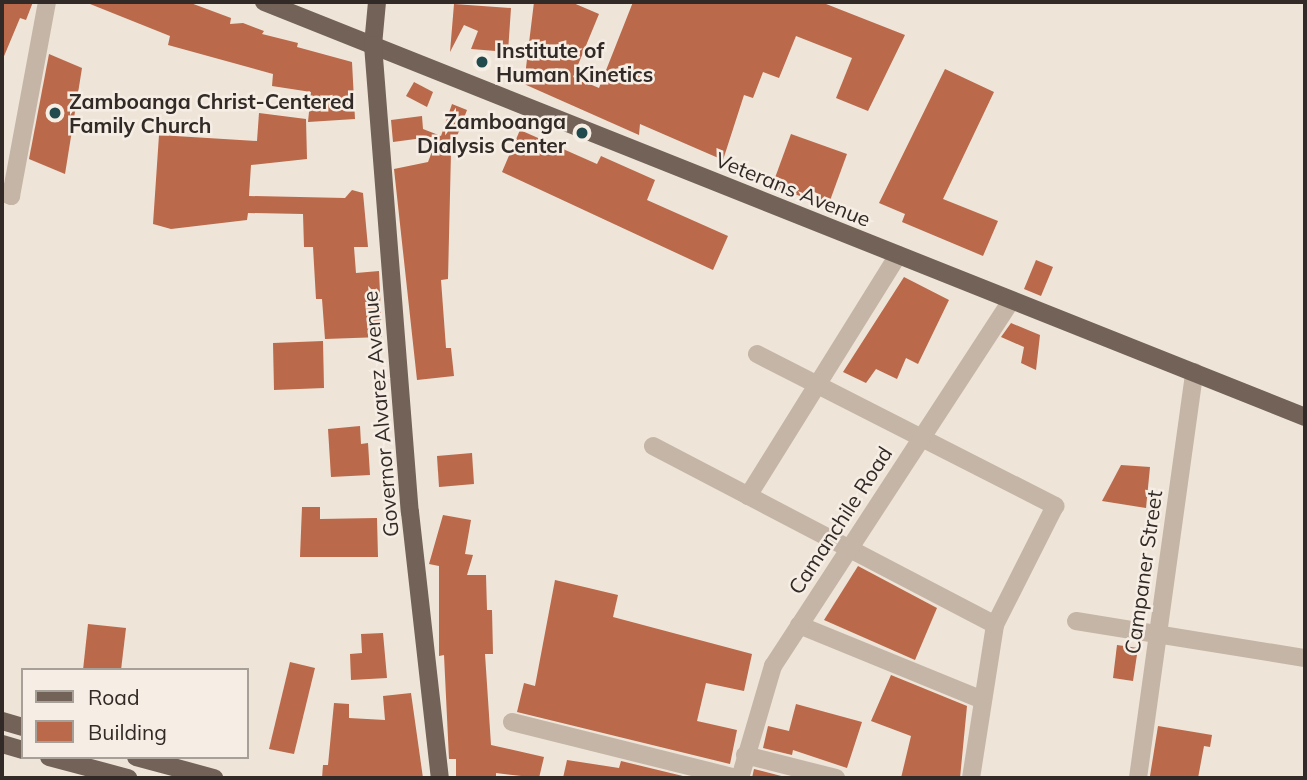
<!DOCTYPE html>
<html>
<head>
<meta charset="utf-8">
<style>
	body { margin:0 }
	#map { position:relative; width:1307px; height:780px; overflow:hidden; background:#eee4d8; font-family:Mulish,sans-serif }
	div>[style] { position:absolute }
	.building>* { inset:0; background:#ba694a }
	.minor>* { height:18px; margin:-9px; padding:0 9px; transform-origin:9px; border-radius:9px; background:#c4b5a6 }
	.major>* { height:18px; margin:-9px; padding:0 9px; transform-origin:9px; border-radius:9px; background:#726258 }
	.dots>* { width:19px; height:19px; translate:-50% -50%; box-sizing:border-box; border:4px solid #f6eee4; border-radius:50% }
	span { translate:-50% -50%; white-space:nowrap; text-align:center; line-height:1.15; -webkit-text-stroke:5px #f6eee4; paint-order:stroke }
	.poi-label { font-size:21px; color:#312a26; font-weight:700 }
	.left { translate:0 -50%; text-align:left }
	.right { translate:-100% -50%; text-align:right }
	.street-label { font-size:21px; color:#312a26 }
	.frame { position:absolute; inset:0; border:4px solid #312a26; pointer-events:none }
	.legend { position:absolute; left:21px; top:668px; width:228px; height:91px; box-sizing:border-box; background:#f6eee4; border:2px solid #a7a098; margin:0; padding:9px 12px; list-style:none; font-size:21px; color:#312a26 }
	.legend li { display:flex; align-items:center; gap:14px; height:35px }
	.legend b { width:35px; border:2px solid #a7a098 }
</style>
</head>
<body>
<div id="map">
	<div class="building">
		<i style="clip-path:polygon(2px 2px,33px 2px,26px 20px,20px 18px,2px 61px)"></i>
		<i style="clip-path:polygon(85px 2px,188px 2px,231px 18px,230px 24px,243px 23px,264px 31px,262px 34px,298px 43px,297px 47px,352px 62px,355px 119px,308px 122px,311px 92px,272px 86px,273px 74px,168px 45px,170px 36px)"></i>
		<i style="clip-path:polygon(534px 2px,571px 2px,599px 14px,573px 77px,599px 88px,633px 2px,821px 2px,905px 35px,868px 111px,836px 98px,852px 58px,796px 36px,779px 78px,763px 72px,753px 98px,744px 95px,723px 160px,640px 124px,639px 135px,524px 84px)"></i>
		<i style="clip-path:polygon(454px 4px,511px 8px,508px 52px,471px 49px,478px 31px,464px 25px,450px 52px)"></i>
		<i style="clip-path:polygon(49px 54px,82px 68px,65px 174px,29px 159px)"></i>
		<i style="clip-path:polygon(945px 69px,994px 92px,943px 199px,998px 221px,983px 256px,902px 222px,905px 214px,879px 203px)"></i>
		<i style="clip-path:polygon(414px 82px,433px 92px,427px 107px,406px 96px)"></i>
		<i style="clip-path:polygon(452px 104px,467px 110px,451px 152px,448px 279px,441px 280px,446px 348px,451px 348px,454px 376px,417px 380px,394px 169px,428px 162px,438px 136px,393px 142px,391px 120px,422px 116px,423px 129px,441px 136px)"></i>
		<i style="clip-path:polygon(259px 113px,306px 119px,307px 159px,251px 165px,249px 196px,345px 198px,352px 190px,363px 193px,368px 247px,354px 247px,356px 273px,379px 271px,382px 337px,325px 339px,322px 299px,316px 299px,313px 247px,304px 247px,303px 214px,248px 213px,247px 220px,171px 229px,153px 224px,159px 135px,257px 141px)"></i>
		<i style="clip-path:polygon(520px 130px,597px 164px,601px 156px,655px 180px,647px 200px,728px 236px,713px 270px,502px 172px)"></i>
		<i style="clip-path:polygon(791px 134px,847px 154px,828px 206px,772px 186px)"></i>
		<i style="clip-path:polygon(1036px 260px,1053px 267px,1041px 296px,1024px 289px)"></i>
		<i style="clip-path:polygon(904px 277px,949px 300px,918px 364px,906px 358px,897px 379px,876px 369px,866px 383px,843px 372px)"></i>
		<i style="clip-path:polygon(1011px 323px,1040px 335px,1036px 370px,1021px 363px,1024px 347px,1001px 337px)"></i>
		<i style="clip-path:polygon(323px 341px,324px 388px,274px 390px,273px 343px)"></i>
		<i style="clip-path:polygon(360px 426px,361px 444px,368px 443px,370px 475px,331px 477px,328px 429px)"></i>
		<i style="clip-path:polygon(472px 453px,474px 484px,439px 487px,437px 456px)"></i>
		<i style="clip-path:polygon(1121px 465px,1150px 467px,1146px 508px,1102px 501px)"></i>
		<i style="clip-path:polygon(302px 507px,320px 507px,320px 519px,377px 518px,378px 557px,300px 557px)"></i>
		<i style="clip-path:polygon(443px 515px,471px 520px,465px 554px,473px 555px,467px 575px,486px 575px,487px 610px,492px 610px,493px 654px,485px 654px,491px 745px,544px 757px,539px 778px,496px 773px,496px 778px,456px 778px,456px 759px,449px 759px,444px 655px,439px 656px,439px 566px,429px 564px)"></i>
		<i style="clip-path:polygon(858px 566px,937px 608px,915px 660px,824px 620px)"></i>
		<i style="clip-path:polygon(555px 580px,618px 595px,613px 617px,752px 654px,744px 691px,706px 683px,697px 721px,737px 730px,730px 764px,517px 712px,524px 683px,535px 686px)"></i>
		<i style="clip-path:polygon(88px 624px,126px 628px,121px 670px,83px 670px)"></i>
		<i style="clip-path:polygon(383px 633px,387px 678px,351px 680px,350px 654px,362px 653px,361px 634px)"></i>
		<i style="clip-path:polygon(1117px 645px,1138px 648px,1133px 681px,1113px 678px)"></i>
		<i style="clip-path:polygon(290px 662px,315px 668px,294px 754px,269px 749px)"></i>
		<i style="clip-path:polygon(891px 675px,967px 706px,960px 778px,901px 778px,911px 736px,871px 721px)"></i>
		<i style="clip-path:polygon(411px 693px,423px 778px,322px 778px,323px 765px,328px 765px,334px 703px,349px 704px,349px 718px,385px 720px,383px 696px)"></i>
		<i style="clip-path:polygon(796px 704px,862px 722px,847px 768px,793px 750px,792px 755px,763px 748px,768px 726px,789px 731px)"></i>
		<i style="clip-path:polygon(1158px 726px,1212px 735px,1210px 747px,1204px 746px,1198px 778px,1150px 776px)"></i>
		<i style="clip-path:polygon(567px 760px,619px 768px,621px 761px,691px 778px,563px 778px)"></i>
		<i style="clip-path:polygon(754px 769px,785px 777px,785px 778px,752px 778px)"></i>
	</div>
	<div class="minor">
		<i style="left:2px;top:192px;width:10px;rotate:24deg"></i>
		<i style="left:11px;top:196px;width:197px;rotate:-79.5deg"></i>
		<i style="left:757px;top:354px;width:335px;rotate:27deg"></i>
		<i style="left:1055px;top:506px;width:133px;rotate:116.8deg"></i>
		<i style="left:995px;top:625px;width:155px;rotate:98.9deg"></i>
		<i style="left:653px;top:446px;width:386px;rotate:27.6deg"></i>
		<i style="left:748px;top:496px;width:284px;rotate:-58.1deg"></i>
		<i style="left:1076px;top:621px;width:232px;rotate:9.2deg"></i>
		<i style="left:799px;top:625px;width:196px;rotate:22.2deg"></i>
		<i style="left:512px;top:722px;width:232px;rotate:14deg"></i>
		<i style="left:745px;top:755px;width:94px;rotate:14.2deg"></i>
		<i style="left:740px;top:778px;width:117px;rotate:-73.6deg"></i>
		<i style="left:773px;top:666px;width:436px;rotate:-56.9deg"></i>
		<i style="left:1138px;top:778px;width:410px;rotate:-82.1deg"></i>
	</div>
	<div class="major">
		<i style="left:264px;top:2px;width:1121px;rotate:21.73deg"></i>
		<i style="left:377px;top:2px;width:43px;rotate:95.3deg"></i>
		<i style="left:373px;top:45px;width:468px;rotate:85.5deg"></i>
		<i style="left:410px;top:512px;width:268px;rotate:83.6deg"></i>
		<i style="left:2px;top:721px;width:22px;rotate:16deg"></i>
		<i style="left:2px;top:744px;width:22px;rotate:16deg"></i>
		<i style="left:49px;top:757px;width:82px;rotate:14.9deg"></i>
		<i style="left:136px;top:757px;width:81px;rotate:15.1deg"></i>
	</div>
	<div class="dots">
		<i style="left:482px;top:62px;background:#204a4e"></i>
		<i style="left:55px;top:113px;background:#204a4e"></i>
		<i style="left:582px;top:133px;background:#204a4e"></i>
	</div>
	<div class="poi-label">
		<span class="left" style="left:496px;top:62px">Institute of<br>Human Kinetics</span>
		<span class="left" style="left:69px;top:113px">Zamboanga Christ-Centered<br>Family Church</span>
		<span class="right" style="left:566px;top:133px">Zamboanga<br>Dialysis Center</span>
	</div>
	<div class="street-label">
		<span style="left:793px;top:189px;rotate:22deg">Veterans Avenue</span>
		<span style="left:380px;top:414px;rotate:-95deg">Governor Alvarez Avenue</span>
		<span style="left:840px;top:520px;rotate:-57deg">Camanchile Road</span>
		<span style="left:1143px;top:572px;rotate:-82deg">Campaner Street</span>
	</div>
	<div class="frame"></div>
	<ul class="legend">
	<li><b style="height:9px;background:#726258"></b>Road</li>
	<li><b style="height:19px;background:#ba694a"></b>Building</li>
	</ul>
</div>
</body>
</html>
